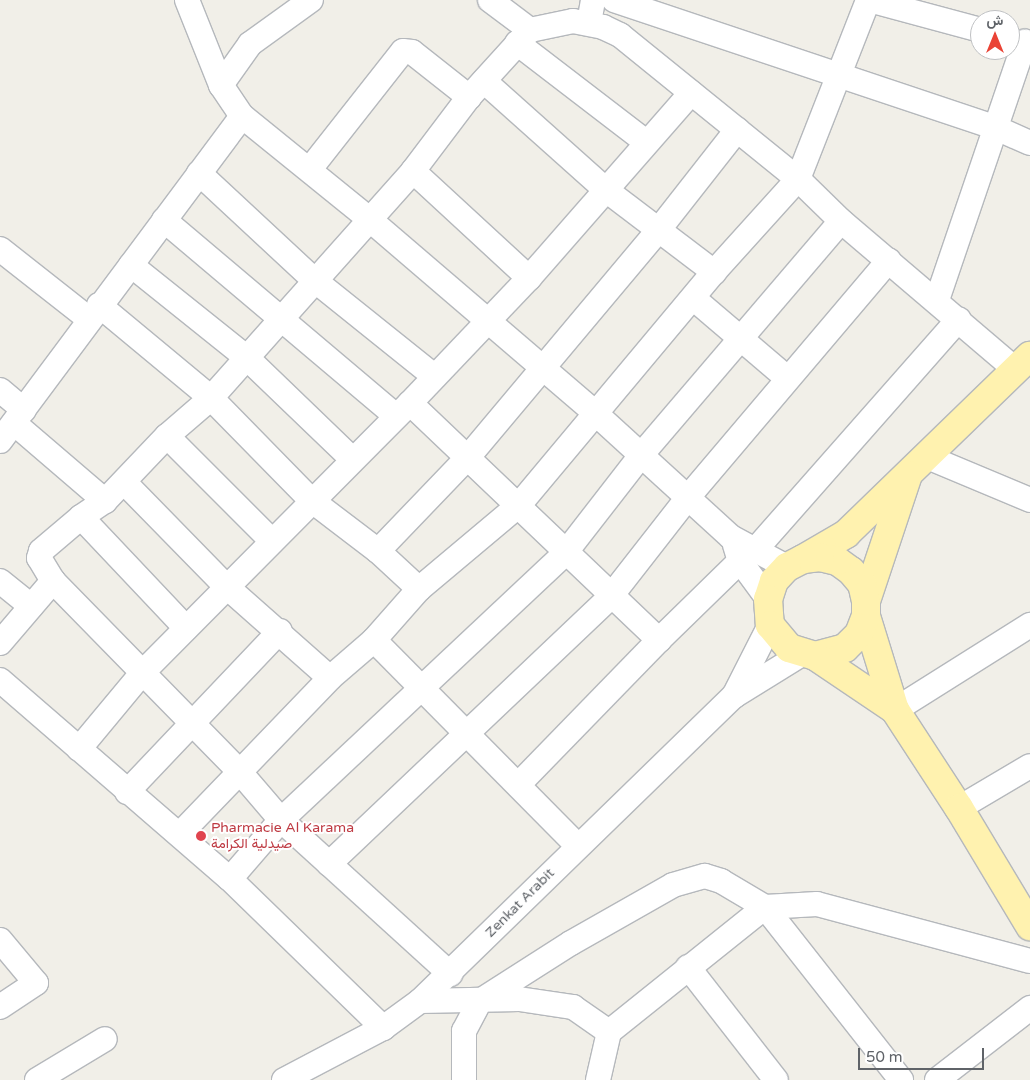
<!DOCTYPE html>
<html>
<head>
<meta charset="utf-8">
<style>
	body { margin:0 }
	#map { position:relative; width:1030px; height:1080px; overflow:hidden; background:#f1efe8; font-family:"Varela Round",Vazirmatn,sans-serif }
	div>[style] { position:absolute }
	.roads { filter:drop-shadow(1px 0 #b5b8bc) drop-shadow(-1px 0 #b5b8bc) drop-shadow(0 1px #b5b8bc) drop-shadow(0 -1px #b5b8bc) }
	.minor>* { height:24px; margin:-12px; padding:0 12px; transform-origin:12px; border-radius:12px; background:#fff }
	.major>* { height:28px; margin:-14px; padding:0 14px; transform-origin:14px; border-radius:14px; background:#fff2af }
	.dots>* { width:14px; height:14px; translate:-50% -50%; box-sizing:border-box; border:2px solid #fff; border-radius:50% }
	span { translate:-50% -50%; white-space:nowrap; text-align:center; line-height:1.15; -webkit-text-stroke:4px #fff; paint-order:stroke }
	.health-label { font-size:14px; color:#be3a42 }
	.left { translate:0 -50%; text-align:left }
	.street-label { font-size:14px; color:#5f6368 }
	.north { position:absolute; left:970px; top:10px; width:50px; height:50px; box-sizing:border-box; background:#fff; border:1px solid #bfc1c3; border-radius:50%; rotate:0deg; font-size:14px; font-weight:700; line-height:20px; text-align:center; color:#5f6368 }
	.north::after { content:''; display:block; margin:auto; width:18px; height:22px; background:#ea4335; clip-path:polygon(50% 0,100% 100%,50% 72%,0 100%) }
	.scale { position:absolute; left:858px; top:1048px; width:126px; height:22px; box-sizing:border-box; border:2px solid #5f6368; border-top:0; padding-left:6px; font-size:15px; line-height:18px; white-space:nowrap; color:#5f6368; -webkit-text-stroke:4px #fff; paint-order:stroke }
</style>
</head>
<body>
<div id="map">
	<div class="roads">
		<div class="minor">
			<i style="left:187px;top:0;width:92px;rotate:68.2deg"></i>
			<i style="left:221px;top:85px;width:37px;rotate:56deg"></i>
			<i style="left:242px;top:116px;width:164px;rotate:39deg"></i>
			<i style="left:369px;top:219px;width:296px;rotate:40.6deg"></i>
			<i style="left:594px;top:412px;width:185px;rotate:42.4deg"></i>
			<i style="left:731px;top:537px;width:64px;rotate:28.2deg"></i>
			<i style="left:490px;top:0;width:50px;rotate:36.9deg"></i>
			<i style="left:614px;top:0;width:401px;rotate:18.5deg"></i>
			<i style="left:994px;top:127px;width:39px;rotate:24deg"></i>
			<i style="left:869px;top:0;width:115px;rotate:15.1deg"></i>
			<i style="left:589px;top:23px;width:23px;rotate:-80deg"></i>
			<i style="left:517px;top:43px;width:163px;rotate:37.5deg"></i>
			<i style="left:484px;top:81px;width:164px;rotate:41.8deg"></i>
			<i style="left:606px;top:190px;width:136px;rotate:37.2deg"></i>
			<i style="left:221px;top:85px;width:50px;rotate:-54.7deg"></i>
			<i style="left:250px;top:44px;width:75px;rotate:-35.8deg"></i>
			<i style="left:310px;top:169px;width:150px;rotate:-51.8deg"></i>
			<i style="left:403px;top:51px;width:9px;rotate:6deg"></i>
			<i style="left:412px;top:52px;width:73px;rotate:38.3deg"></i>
			<i style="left:413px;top:171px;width:158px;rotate:42.7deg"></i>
			<i style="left:199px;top:173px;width:156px;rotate:42.9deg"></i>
			<i style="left:313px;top:279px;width:154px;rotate:38.7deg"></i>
			<i style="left:164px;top:220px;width:302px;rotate:40.2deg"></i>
			<i style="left:0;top:249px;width:113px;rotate:38.2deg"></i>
			<i style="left:131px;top:265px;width:147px;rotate:38.7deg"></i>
			<i style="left:246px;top:357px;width:147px;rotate:43.9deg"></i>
			<i style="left:693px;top:298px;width:123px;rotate:40.4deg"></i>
			<i style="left:937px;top:300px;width:273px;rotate:-71.2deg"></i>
			<i style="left:99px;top:305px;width:146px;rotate:39.7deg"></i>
			<i style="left:211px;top:398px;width:143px;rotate:45.6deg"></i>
			<i style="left:311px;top:500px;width:84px;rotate:37.3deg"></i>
			<i style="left:378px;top:551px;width:56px;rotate:42.8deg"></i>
			<i style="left:0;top:390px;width:31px;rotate:40deg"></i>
			<i style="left:410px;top:403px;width:344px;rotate:43.6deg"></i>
			<i style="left:659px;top:640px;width:202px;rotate:134.2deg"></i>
			<i style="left:14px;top:423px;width:120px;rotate:40.6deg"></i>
			<i style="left:167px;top:436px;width:148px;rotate:45deg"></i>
			<i style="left:0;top:441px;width:405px;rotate:-53.3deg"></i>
			<i style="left:925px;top:456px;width:114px;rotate:22.7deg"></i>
			<i style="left:124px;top:482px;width:147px;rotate:45.6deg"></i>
			<i style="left:227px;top:587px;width:137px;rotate:41.5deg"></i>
			<i style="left:81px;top:517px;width:153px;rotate:46.6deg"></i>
			<i style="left:735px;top:545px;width:17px;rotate:73deg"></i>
			<i style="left:740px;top:561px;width:47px;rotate:53.6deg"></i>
			<i style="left:757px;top:548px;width:305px;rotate:-48.6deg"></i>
			<i style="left:378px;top:551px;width:132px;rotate:-46.2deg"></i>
			<i style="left:469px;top:456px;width:292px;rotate:-50deg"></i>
			<i style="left:657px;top:232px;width:130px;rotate:-51.9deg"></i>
			<i style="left:0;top:581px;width:40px;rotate:39deg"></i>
			<i style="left:53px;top:581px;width:266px;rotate:45.6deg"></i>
			<i style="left:239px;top:771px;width:65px;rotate:49.4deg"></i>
			<i style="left:281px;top:820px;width:229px;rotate:42.3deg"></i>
			<i style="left:374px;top:640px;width:289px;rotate:45.3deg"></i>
			<i style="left:659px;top:640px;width:113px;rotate:-44.3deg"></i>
			<i style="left:0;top:643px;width:82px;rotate:-49.5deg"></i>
			<i style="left:53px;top:581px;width:27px;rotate:-121deg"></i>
			<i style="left:39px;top:558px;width:7px;rotate:-74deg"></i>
			<i style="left:41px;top:551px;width:52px;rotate:-40.4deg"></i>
			<i style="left:81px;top:517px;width:29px;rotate:-34deg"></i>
			<i style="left:105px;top:501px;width:90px;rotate:-46.4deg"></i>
			<i style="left:167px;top:436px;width:58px;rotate:-40.8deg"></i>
			<i style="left:211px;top:398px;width:304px;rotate:-48.3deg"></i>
			<i style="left:413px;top:171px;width:93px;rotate:-52.9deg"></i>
			<i style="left:469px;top:97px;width:91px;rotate:-47.7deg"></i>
			<i style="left:530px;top:30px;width:44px;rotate:-11.8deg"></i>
			<i style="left:573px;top:21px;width:31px;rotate:11deg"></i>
			<i style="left:603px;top:27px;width:19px;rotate:25deg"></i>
			<i style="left:620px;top:35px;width:229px;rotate:39deg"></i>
			<i style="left:798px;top:179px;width:60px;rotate:44.3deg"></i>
			<i style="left:841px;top:221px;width:228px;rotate:40.4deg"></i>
			<i style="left:0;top:680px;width:304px;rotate:40.9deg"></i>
			<i style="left:230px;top:879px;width:214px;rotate:44.2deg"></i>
			<i style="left:734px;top:696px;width:80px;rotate:-63.1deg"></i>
			<i style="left:895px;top:710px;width:160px;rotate:-32.2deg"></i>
			<i style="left:79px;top:749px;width:100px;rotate:-50.3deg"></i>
			<i style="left:143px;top:672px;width:379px;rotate:-45.2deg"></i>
			<i style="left:410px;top:403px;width:173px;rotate:-46.4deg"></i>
			<i style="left:529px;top:278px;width:246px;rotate:-48.8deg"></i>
			<i style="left:127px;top:792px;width:222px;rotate:-46.5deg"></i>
			<i style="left:959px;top:808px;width:82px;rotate:-30.6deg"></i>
			<i style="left:180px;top:834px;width:216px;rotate:-46.1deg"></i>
			<i style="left:330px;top:678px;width:58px;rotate:-40.8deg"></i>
			<i style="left:374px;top:640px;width:68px;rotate:-48.6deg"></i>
			<i style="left:419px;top:589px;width:131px;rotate:-40deg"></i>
			<i style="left:519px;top:505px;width:304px;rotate:-50.1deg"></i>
			<i style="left:714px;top:272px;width:125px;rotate:-47.9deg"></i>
			<i style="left:798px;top:179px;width:192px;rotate:-68.6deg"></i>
			<i style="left:329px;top:864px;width:389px;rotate:-43.5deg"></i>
			<i style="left:611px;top:596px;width:127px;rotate:-52deg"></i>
			<i style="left:689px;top:496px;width:309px;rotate:-49.7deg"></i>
			<i style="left:230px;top:879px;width:78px;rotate:-49.2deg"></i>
			<i style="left:281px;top:820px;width:391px;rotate:-43.2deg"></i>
			<i style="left:566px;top:552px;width:124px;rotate:-52.2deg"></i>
			<i style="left:642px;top:454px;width:306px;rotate:-49.5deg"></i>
			<i style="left:0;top:940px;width:56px;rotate:50.1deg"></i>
			<i style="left:36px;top:983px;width:43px;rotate:146.3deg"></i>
			<i style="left:688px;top:967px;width:143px;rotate:52.1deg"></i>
			<i style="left:420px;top:1001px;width:99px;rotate:-1.2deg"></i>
			<i style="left:519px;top:999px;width:55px;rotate:8.4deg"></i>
			<i style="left:573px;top:1007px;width:44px;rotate:34.8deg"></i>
			<i style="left:37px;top:1080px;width:79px;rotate:-31.1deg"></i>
			<i style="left:284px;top:1080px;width:112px;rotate:-27.7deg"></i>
			<i style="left:383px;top:1028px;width:46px;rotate:-36.1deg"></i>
			<i style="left:420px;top:1001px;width:438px;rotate:-44.2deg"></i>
			<i style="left:734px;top:696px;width:80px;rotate:-31.7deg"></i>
			<i style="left:464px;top:1080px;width:49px;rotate:-90deg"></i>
			<i style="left:464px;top:1031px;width:34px;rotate:-62deg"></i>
			<i style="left:480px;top:1001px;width:108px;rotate:-32.5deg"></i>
			<i style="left:571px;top:943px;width:117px;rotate:-29.6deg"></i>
			<i style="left:673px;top:885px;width:33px;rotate:-16deg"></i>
			<i style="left:705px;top:876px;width:17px;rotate:17deg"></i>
			<i style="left:721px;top:881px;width:51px;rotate:30.6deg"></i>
			<i style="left:765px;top:907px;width:220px;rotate:51.8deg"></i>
			<i style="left:598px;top:1080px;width:49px;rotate:-77.1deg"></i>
			<i style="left:609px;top:1032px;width:200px;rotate:-38.7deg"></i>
			<i style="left:765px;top:907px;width:52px;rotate:-3.3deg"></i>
			<i style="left:817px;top:904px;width:220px;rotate:15deg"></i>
			<i style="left:937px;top:1080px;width:118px;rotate:-37.7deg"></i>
		</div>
		<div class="major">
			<i style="left:803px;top:559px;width:50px;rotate:-30.2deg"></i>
			<i style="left:846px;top:534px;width:256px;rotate:-44.1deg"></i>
			<i style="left:866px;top:601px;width:133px;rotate:-71.6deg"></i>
			<i style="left:866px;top:616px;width:98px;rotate:72.9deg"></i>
			<i style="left:895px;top:710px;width:117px;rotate:56.9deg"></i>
			<i style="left:959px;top:808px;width:138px;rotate:59deg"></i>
			<i style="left:815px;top:656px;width:31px;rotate:-15deg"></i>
			<i style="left:845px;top:648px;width:20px;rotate:-45deg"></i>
			<i style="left:859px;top:634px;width:19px;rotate:-69deg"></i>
			<i style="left:866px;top:616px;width:15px;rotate:-90deg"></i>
			<i style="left:866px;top:601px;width:17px;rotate:-103deg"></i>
			<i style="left:862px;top:584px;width:17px;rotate:-130deg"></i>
			<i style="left:851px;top:571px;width:17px;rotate:-144deg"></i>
			<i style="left:837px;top:561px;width:17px;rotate:-167deg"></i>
			<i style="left:820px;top:557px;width:17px;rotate:173deg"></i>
			<i style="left:803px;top:559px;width:18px;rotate:153deg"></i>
			<i style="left:787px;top:567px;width:19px;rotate:133deg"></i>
			<i style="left:774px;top:581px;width:19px;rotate:108deg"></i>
			<i style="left:768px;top:599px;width:26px;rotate:86deg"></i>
			<i style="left:770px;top:625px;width:30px;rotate:50deg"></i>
			<i style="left:789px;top:648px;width:27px;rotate:17deg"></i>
			<i style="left:815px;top:656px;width:97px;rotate:34deg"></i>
		</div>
	</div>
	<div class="dots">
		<i style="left:201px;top:836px;background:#e0444e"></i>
	</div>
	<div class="health-label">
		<span class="left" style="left:211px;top:836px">Pharmacie Al Karama<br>صيدلية الكرامة</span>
	</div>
	<div class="street-label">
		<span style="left:520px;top:903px;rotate:-45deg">Zenkat Arabit</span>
	</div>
	<div class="north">ش</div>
	<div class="scale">50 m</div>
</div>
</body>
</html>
